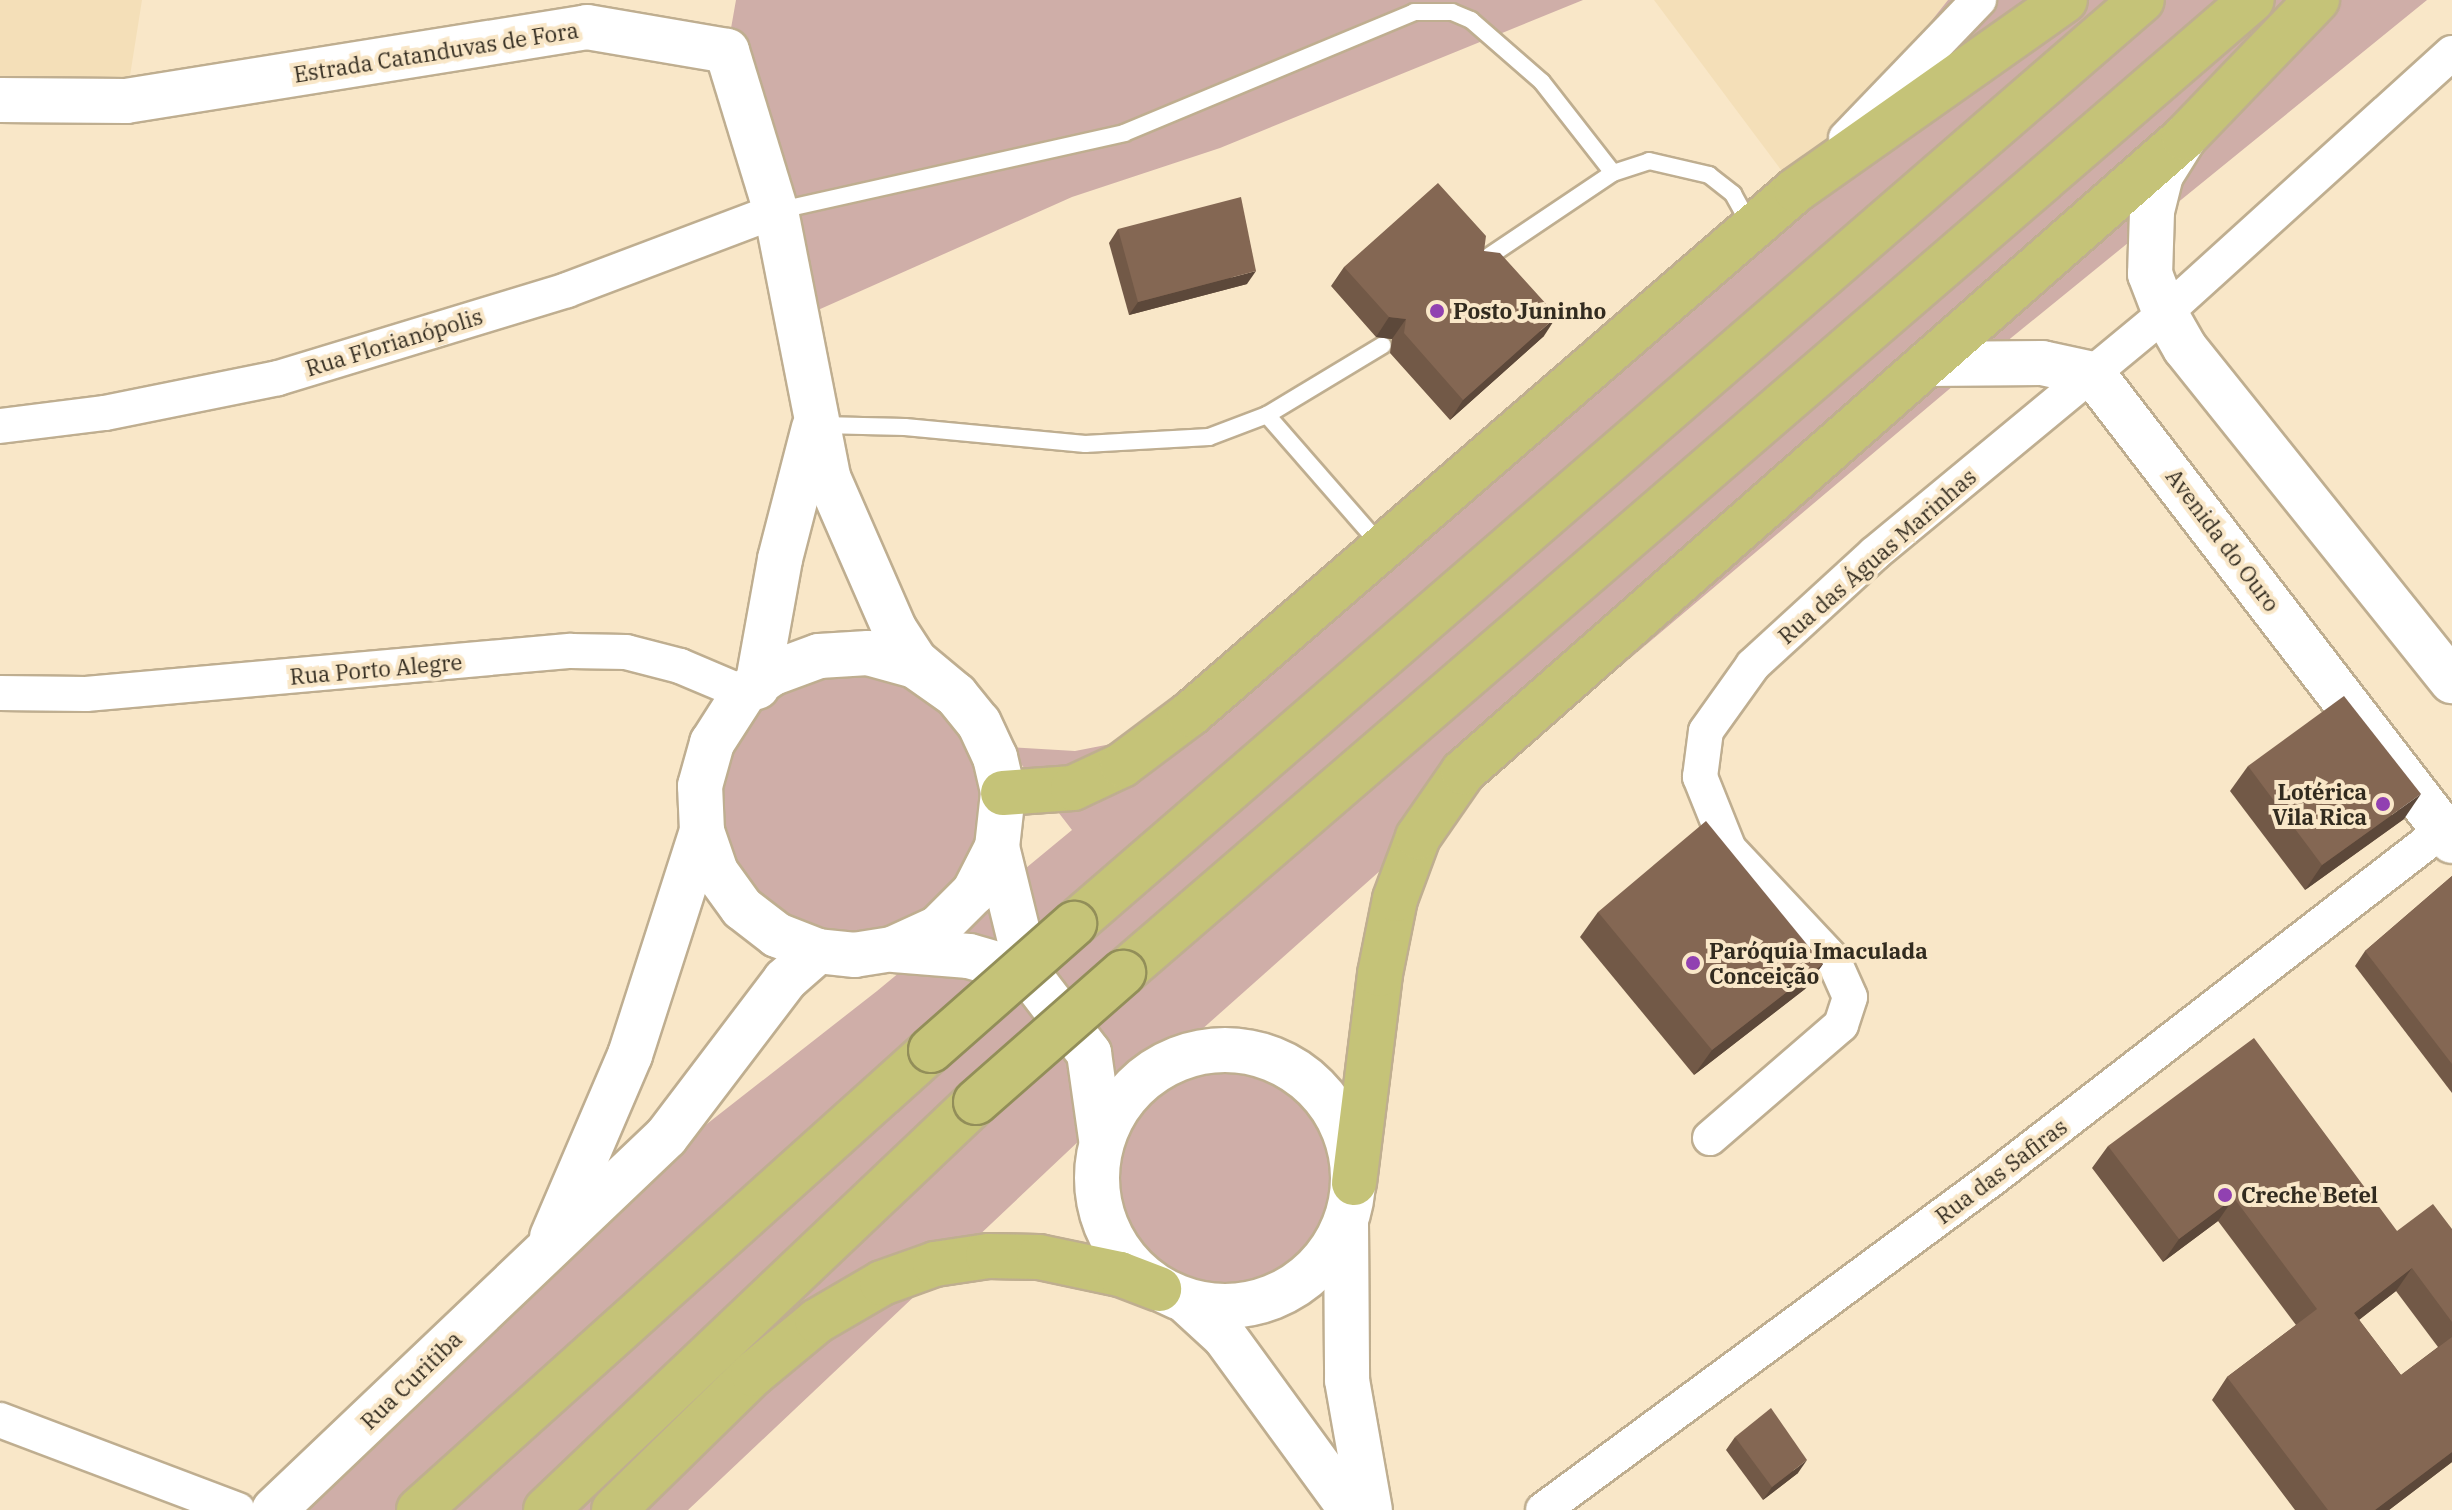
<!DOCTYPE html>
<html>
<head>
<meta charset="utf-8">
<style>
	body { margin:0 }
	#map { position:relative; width:2452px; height:1510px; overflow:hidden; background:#f9e7c8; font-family:"IBM Plex Serif",serif }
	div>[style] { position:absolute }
	.built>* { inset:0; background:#f4dfb8 }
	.green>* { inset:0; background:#cfaea8 }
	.round { border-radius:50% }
	.roads { filter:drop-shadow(2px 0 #bfae90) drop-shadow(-2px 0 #bfae90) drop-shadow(0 2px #bfae90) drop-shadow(0 -2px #bfae90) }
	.lane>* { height:16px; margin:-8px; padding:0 8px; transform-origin:8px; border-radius:8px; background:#fff }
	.street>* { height:34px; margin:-17px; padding:0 17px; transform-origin:17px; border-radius:17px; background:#fff }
	.secondary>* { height:44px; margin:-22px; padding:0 22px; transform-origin:22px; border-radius:22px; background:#fff }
	.secondary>.ring { margin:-22px; padding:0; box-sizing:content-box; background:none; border:44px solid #fff; border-radius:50% }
	.highway>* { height:44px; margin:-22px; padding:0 22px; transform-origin:22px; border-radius:22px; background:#c5c378 }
	.bridges { filter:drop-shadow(2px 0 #928e59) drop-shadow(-2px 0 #928e59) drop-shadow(0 2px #928e59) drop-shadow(0 -2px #928e59) }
	.highway-bridge>* { height:44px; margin:-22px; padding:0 22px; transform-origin:22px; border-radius:22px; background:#c5c378 }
	.wall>* { inset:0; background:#725947 }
	.shaded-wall>* { inset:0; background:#5c483a }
	.building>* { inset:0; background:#846753 }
	.dots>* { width:22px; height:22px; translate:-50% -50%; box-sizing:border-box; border:4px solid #f9e7c8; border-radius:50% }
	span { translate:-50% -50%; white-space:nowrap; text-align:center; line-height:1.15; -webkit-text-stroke:8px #f9e7c8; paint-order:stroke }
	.street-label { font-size:22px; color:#322b1f }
	.poi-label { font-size:22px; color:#322b1f; font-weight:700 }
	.left { translate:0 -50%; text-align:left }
	.right { translate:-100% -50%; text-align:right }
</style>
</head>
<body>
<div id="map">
	<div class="built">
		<i style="clip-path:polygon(0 0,142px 0,126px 101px,0 100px)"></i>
		<i style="clip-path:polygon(1654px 0,1948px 0,1796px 190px)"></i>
	</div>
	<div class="green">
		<i style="clip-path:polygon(736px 0,1583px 0,1220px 148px,1072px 197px,809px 314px,727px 51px)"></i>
		<i style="clip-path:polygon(1948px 0,2427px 0,1979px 364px,1418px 837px,1118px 1104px,688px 1510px,274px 1510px,547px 1249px,877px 991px,1072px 830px,1008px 747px,1075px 751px,1111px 744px,1138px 730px,1796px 190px)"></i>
		<i style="clip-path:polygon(829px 659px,918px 674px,987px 752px,992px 845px,914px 936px,820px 944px,723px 875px,707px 776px,731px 723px)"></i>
		<i class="round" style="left:1104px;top:1057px;width:242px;height:242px"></i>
	</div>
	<div class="roads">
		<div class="lane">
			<i style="left:776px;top:211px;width:357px;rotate:-12.6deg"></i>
			<i style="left:1124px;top:133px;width:314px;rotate:-22.6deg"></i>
			<i style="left:1414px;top:12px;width:38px"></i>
			<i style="left:1452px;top:12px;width:21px;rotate:23deg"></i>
			<i style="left:1471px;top:20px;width:94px;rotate:41.1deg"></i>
			<i style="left:1542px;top:82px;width:115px;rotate:52deg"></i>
			<i style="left:1479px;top:263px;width:161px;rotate:-33.9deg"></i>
			<i style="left:1613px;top:173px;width:38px;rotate:-18deg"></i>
			<i style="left:1649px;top:161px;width:62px;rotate:13.1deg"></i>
			<i style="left:1709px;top:175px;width:31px;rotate:38deg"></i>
			<i style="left:1733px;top:194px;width:37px;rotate:61deg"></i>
			<i style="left:1267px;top:415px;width:175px;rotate:48.9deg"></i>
			<i style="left:821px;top:425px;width:84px;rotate:1.4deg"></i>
			<i style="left:905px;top:427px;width:181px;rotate:5.4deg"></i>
			<i style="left:1085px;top:444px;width:124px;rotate:-3.2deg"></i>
			<i style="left:1209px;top:437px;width:62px;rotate:-20.8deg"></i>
			<i style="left:1267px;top:415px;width:135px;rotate:-31.1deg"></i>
		</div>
		<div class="street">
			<i style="left:1846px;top:138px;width:192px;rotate:-46.1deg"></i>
			<i style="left:0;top:426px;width:106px;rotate:-7.1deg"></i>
			<i style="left:105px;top:413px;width:177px;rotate:-11.4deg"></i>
			<i style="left:278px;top:378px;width:302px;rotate:-16.9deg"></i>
			<i style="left:567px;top:290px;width:223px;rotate:-20.7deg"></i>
			<i style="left:0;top:693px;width:86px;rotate:0.7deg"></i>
			<i style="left:86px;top:694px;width:487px;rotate:-5.1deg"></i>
			<i style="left:571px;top:651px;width:55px;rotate:1deg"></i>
			<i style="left:626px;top:652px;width:56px;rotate:14.5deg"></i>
			<i style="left:680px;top:666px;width:69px;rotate:22.9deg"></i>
			<i style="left:1710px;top:1138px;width:173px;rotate:-40.8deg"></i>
			<i style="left:1841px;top:1025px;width:29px;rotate:-72deg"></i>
			<i style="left:1850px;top:997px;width:39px;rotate:-114deg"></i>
			<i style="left:1834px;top:961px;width:154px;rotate:-133.2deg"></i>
			<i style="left:1729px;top:849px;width:78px;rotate:-111.9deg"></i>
			<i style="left:1700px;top:777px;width:46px;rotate:-82.6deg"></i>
			<i style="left:1706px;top:731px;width:81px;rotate:-54.5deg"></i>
			<i style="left:1753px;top:665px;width:164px;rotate:-42.5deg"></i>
			<i style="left:1874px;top:554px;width:378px;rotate:-39.6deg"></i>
			<i style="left:2165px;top:313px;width:387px;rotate:-42.2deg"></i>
			<i style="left:0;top:1420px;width:254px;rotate:20.7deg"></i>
			<i style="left:1543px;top:1510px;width:559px;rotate:-36.42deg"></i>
			<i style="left:1993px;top:1178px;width:580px;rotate:-37.72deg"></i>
		</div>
		<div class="secondary">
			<i style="left:0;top:100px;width:126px;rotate:0.5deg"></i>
			<i style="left:126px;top:101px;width:467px;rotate:-9.1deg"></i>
			<i style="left:587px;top:27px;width:142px;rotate:9.7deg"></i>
			<i style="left:727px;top:51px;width:167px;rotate:73deg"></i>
			<i style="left:776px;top:211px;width:271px;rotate:78.9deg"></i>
			<i style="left:828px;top:477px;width:167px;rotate:66.4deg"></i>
			<i style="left:895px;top:630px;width:37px;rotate:57deg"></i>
			<i style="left:915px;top:661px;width:53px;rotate:39.7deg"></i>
			<i style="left:2184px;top:138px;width:44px;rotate:121.9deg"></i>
			<i style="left:2161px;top:175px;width:38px;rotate:104deg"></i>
			<i style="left:2152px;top:212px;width:62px;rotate:91.8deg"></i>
			<i style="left:2150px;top:274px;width:42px;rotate:69deg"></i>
			<i style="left:2165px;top:313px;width:40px;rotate:60.3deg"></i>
			<i style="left:2185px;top:348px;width:427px;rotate:51.3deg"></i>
			<i style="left:1927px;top:364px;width:115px;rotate:-0.5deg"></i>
			<i style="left:2042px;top:363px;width:52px;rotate:12.2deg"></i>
			<i style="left:2093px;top:374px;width:589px;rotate:52.45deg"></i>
			<i style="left:757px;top:687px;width:130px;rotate:-79.8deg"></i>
			<i style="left:780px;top:559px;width:135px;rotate:-75.5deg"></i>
			<i style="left:997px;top:847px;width:51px;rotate:117.1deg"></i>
			<i style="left:974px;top:892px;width:51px;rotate:135deg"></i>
			<i style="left:938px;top:928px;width:51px;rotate:155.5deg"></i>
			<i style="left:892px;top:949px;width:37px;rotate:171deg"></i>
			<i style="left:855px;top:955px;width:37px;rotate:-174deg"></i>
			<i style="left:818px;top:951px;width:44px;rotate:-158.7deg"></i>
			<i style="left:777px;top:935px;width:44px;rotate:-142.4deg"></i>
			<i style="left:742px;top:908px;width:44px;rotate:-125.8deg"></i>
			<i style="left:716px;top:872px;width:43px;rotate:-108.9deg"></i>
			<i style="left:702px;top:831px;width:45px;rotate:-92.5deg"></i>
			<i style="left:700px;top:786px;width:45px;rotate:-74.4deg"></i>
			<i style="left:712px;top:743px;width:59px;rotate:-57.4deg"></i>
			<i style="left:744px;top:693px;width:35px;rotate:-35deg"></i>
			<i style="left:773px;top:673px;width:49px;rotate:-20.3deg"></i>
			<i style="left:819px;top:656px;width:49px;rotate:-3.5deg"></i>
			<i style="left:868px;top:653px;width:49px;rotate:15.5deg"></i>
			<i style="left:915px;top:666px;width:50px;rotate:35.3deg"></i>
			<i style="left:956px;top:695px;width:36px;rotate:51deg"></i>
			<i style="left:979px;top:723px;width:38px;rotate:65deg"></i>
			<i style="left:995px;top:757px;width:37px;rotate:77deg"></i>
			<i style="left:1003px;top:793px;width:54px;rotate:96.3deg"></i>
			<i style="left:997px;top:847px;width:130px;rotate:76.2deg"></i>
			<i style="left:1028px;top:973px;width:101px;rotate:52.7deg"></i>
			<i style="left:1089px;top:1053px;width:86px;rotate:82deg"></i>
			<i style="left:894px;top:950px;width:75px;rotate:4.6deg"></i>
			<i style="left:969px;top:956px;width:61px;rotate:16.1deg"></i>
			<i class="ring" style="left:1097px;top:1050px;width:212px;height:212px"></i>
			<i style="left:1346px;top:1223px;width:157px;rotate:89.6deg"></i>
			<i style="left:1347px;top:1380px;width:132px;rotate:80deg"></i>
			<i style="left:552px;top:1237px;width:198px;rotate:-66.8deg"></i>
			<i style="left:630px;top:1055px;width:235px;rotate:-72.2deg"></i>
			<i style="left:1186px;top:1301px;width:53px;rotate:42.7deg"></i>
			<i style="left:1225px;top:1337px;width:214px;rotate:53.9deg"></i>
			<i style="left:274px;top:1510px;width:541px;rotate:-43.58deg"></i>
			<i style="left:666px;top:1137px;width:197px;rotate:-52.8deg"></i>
			<i style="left:785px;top:980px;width:44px;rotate:-41.3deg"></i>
		</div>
		<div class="highway">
			<i style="left:1003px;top:793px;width:70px;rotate:-4.1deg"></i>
			<i style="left:1073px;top:788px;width:54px;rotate:-25.1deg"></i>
			<i style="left:1122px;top:765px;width:85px;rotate:-36.9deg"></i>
			<i style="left:1190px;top:714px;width:801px;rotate:-40.85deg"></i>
			<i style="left:1796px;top:190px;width:329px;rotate:-35.2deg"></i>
			<i style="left:1074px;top:924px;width:1412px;rotate:-40.87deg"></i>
			<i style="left:1123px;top:973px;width:1490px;rotate:-40.76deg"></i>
			<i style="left:1354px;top:1183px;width:211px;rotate:-82.9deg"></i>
			<i style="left:1380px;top:974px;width:76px;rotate:-78.7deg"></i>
			<i style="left:1395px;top:899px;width:66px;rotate:-69.6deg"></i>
			<i style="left:1418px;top:837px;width:79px;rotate:-55.3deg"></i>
			<i style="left:1463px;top:772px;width:960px;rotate:-41.33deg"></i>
			<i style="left:2184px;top:138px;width:192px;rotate:-46.1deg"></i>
			<i style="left:419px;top:1510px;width:688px;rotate:-41.94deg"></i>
			<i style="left:546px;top:1510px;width:593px;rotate:-43.5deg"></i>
			<i style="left:614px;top:1510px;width:194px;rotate:-44.4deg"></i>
			<i style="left:753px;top:1374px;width:83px;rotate:-39.6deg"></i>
			<i style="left:817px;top:1321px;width:75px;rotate:-30.3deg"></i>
			<i style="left:882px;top:1283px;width:56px;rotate:-19.7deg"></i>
			<i style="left:935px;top:1264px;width:54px;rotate:-8.6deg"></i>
			<i style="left:988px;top:1256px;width:51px;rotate:1.1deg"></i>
			<i style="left:1039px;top:1257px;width:83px;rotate:11.9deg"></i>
			<i style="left:1120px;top:1274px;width:42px;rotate:21deg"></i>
		</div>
	</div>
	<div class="bridges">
		<div class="highway-bridge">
			<i style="left:931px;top:1050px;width:191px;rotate:-41.4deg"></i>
			<i style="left:976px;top:1102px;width:196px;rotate:-41.3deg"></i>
		</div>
	</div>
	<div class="wall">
		<i style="clip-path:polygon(1118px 229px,1247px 284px,1129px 315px,1109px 243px)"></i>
		<i style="clip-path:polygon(1484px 251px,1544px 336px,1450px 420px,1390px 353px,1392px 339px,1376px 337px,1331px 286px,1344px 267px)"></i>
		<i style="clip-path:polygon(2248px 766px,2404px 819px,2305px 890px,2230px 791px)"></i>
		<i style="clip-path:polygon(2452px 876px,2452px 1093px,2355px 966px,2365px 951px)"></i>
		<i style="clip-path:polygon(1598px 912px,1823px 964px,1805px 989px,1694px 1075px,1580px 937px)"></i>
		<i style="clip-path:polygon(evenodd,2108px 1146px,2397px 1231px,2452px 1229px,2452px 1462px,2389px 1510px,2295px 1510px,2212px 1400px,2227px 1377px,2296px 1325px,2218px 1221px,2163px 1262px,2092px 1168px,2108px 1146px,2396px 1291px,2438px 1347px,2401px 1375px,2359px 1320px,2396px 1291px)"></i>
		<i style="clip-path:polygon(1735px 1437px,1798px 1473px,1763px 1500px,1726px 1450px)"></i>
	</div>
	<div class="shaded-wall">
		<i style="clip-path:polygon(1256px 271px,1247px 284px,1129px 315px,1138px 302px)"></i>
		<i style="clip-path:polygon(1557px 316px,1544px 336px,1450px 420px,1463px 400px)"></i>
		<i style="clip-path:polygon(1389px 317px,1406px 319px,1392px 339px,1376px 337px)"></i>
		<i style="clip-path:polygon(2421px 794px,2404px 819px,2305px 890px,2322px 865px)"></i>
		<i style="clip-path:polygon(1823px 964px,1805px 989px,1694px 1075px,1712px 1050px)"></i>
		<i style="clip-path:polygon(2234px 1198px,2218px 1221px,2163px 1262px,2179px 1239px)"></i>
		<i style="clip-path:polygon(2412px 1268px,2396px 1291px,2338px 1336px,2354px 1313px)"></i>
		<i style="clip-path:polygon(2452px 1452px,2452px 1462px,2389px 1510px,2375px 1510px)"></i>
		<i style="clip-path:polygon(1807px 1460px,1798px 1473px,1763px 1500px,1772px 1487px)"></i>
	</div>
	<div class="building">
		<i style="clip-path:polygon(1438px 183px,1486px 236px,1484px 251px,1500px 253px,1557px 316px,1463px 400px,1404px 333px,1406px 319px,1389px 317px,1344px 267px)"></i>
		<i style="clip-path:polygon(1241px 197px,1256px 271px,1138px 302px,1118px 229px)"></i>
		<i style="clip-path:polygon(2344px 696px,2421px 794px,2322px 865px,2248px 766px)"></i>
		<i style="clip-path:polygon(1706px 821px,1823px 964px,1712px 1050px,1598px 912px)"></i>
		<i style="clip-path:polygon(2452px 876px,2452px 1064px,2365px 951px)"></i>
		<i style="clip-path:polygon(2254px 1038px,2397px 1231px,2433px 1204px,2452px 1229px,2452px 1322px,2412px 1268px,2354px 1313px,2401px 1375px,2452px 1337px,2452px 1452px,2375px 1510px,2328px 1510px,2227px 1377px,2317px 1309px,2234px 1198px,2179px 1239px,2108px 1146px)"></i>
		<i style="clip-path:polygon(1771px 1408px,1807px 1460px,1772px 1487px,1735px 1437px)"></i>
	</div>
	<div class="dots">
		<i style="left:1437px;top:311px;background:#9141b1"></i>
		<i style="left:2383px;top:804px;background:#9141b1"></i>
		<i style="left:1693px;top:963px;background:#9141b1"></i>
		<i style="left:2225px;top:1195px;background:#9141b1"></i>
	</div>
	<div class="street-label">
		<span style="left:436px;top:52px;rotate:-9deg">Estrada Catanduvas de Fora</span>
		<span style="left:394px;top:342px;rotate:-17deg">Rua Florianópolis</span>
		<span style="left:2223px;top:540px;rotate:53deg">Avenida do Ouro</span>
		<span style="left:1877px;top:556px;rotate:-41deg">Rua das Águas Marinhas</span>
		<span style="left:376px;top:669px;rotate:-5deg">Rua Porto Alegre</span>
		<span style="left:2001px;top:1171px;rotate:-37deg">Rua das Safiras</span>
		<span style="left:411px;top:1380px;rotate:-44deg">Rua Curitiba</span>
	</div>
	<div class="poi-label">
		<span class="left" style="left:1453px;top:311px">Posto Juninho</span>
		<span class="right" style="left:2367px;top:804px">Lotérica<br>Vila Rica</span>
		<span class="left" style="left:1709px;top:963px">Paróquia Imaculada<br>Conceição</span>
		<span class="left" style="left:2241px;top:1195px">Creche Betel</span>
	</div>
</div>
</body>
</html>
